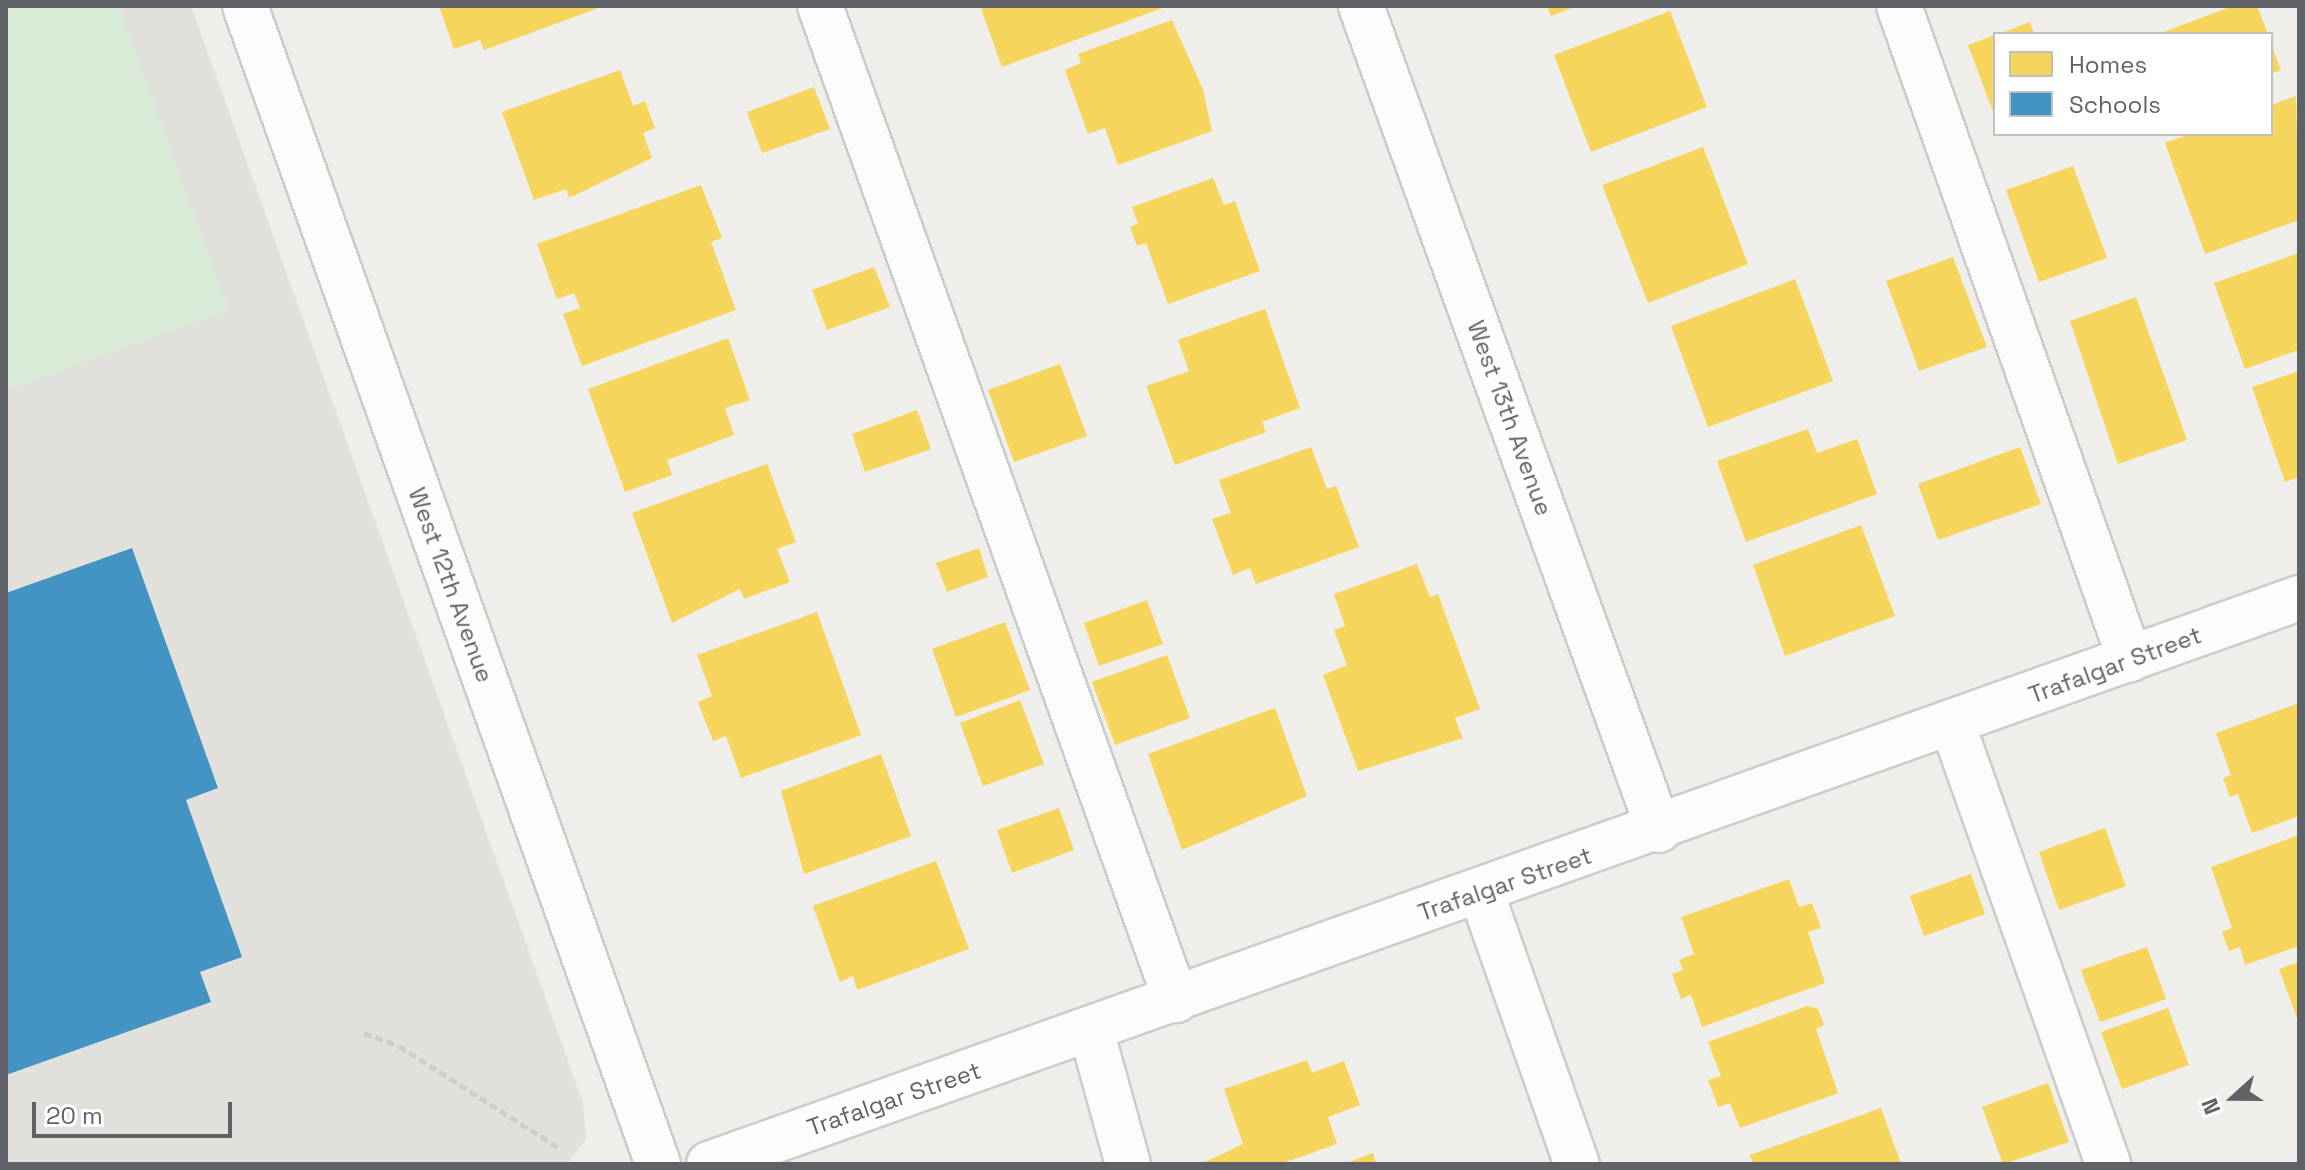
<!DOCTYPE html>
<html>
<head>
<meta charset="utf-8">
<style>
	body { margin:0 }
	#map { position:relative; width:2305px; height:1170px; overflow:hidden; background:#efeeea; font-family:"Space Grotesk",sans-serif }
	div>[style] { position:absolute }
	.education>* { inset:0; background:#e2e0da }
	.green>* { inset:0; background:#d8ebd6 }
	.homes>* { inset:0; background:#f6d55c }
	.schools>* { inset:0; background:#4393c3 }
	.path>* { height:5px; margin-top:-2.5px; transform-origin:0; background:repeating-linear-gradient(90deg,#cacfcc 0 8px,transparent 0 12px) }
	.roads { filter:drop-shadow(2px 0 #cbcccc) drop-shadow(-2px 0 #cbcccc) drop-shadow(0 2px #cbcccc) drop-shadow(0 -2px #cbcccc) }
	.minor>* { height:44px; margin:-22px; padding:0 22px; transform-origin:22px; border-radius:22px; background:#fdfcfc }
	span { translate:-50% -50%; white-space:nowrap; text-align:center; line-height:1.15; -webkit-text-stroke:8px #fff; paint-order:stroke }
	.street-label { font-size:24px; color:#5f6368 }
	.frame { position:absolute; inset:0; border:8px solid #5f6368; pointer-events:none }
	.legend { position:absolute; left:1993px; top:32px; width:280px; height:104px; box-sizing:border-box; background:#fff; border:2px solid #bfc1c3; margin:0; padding:10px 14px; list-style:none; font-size:24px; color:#5f6368 }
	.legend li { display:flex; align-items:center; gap:16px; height:40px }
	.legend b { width:40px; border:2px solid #bfc1c3 }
	.north { position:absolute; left:2193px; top:1058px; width:80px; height:80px; -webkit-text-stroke:6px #fff; paint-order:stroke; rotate:249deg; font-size:22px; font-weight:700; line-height:32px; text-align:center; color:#5f6368 }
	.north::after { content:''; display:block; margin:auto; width:28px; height:36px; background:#5f6368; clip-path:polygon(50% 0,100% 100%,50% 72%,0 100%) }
	.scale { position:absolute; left:32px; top:1102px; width:200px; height:36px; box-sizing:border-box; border:4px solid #5f6368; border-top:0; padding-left:10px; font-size:24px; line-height:28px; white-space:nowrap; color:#5f6368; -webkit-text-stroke:6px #fff; paint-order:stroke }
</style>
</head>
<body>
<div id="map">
	<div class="education">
		<i style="clip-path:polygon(6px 6px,191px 6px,583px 1103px,586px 1139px,567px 1164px,6px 1164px)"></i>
	</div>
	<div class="green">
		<i style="clip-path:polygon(6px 6px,119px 6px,229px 310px,6px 390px)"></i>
	</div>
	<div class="homes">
		<i style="clip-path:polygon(439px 6px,595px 6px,596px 9px,484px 50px,480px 40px,454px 49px)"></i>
		<i style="clip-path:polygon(980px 6px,1168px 6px,1002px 67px)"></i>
		<i style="clip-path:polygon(1547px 6px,1577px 6px,1551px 16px)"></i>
		<i style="clip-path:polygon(2233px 6px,2257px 6px,2268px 34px,2158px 34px)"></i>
		<i style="clip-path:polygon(1670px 11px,1707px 107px,1591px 152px,1554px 55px)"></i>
		<i style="clip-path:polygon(1172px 20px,1203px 90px,1212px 131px,1118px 165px,1105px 128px,1088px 134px,1065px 70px,1081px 63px,1078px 54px)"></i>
		<i style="clip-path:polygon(2030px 22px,2034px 34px,1999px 34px)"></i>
		<i style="clip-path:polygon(1995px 35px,1995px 117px,1968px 45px)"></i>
		<i style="clip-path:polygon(2271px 44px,2281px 70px,2271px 74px)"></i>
		<i style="clip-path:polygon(620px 70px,633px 106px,645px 101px,655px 128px,643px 133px,652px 158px,569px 198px,566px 189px,534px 200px,502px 112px)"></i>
		<i style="clip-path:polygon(814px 87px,830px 129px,762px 153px,747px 112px)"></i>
		<i style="clip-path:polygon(2296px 96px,2299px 220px,2205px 254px,2165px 143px,2190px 134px,2271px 134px,2271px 105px)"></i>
		<i style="clip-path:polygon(1703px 147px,1748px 264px,1648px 303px,1602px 185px)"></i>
		<i style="clip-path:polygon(2073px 166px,2107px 258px,2039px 282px,2006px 190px)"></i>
		<i style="clip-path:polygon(1213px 178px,1224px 205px,1235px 201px,1260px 271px,1168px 304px,1146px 243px,1137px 246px,1130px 227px,1138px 224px,1132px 207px)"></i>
		<i style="clip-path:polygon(701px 185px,722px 238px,711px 242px,736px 310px,582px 366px,563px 314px,580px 308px,574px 293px,557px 299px,537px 244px)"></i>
		<i style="clip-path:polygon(2299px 253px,2299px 350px,2245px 369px,2214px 283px)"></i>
		<i style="clip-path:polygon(1953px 257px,1987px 347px,1919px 371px,1886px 281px)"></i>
		<i style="clip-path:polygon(874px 267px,890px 307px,827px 330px,812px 290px)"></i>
		<i style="clip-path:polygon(1795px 279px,1833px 381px,1708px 427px,1671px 326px)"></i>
		<i style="clip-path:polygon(2136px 297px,2187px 440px,2118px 464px,2070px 321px)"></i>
		<i style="clip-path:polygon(1265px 309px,1300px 408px,1262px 422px,1266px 432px,1175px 465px,1146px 386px,1189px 371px,1178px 340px)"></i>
		<i style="clip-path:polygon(728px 338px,750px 400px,725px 408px,734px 435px,667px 460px,672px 475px,625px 492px,588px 389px)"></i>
		<i style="clip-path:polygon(1060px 364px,1087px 436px,1014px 462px,988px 390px)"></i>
		<i style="clip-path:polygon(2299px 371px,2299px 477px,2285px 482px,2252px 387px)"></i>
		<i style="clip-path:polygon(917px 410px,931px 449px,865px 472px,852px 434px)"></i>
		<i style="clip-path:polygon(1808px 429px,1817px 453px,1857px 439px,1877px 494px,1746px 542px,1717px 461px)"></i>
		<i style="clip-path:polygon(1311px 447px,1327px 489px,1336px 486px,1359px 547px,1256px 584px,1250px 568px,1233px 575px,1212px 519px,1231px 513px,1219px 480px)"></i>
		<i style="clip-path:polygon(2020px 447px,2041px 504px,1938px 540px,1918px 484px)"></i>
		<i style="clip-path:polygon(767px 464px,796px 542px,777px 549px,790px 582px,744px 599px,740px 589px,672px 623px,632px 513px)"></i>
		<i style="clip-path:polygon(1861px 525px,1895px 616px,1785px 656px,1753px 565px)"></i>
		<i style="clip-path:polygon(979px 548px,988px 577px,947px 592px,936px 563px)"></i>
		<i style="clip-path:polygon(1417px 564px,1430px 597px,1438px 594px,1480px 709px,1455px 718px,1463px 738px,1358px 771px,1323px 675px,1347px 665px,1334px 630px,1345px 626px,1334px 594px)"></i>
		<i style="clip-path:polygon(1147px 600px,1163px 644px,1099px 666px,1084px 623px)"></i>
		<i style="clip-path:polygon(817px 612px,861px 735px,741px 778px,726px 736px,713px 741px,698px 702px,712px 696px,697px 655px)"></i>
		<i style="clip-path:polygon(1005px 622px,1030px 690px,956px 717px,932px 649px)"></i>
		<i style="clip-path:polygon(1167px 655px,1190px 718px,1115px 745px,1092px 682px)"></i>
		<i style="clip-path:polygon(1020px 700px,1044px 764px,983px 786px,960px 723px)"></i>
		<i style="clip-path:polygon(2297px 704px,2299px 816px,2252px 833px,2238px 794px,2230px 797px,2223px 778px,2231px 775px,2216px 733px)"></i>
		<i style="clip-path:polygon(1275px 708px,1307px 796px,1182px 850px,1148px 754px)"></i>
		<i style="clip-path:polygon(881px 754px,911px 836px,804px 874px,781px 791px)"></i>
		<i style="clip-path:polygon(1059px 808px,1074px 850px,1012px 873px,997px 830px)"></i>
		<i style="clip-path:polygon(2105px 828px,2126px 886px,2059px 910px,2039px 852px)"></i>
		<i style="clip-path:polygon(2299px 835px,2299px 946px,2245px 965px,2240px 947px,2229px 951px,2222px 932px,2232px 928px,2211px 867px)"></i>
		<i style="clip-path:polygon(936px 861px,969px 949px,857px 990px,853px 976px,840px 982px,813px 906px)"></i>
		<i style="clip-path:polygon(1971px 874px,1985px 914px,1924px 936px,1910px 896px)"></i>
		<i style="clip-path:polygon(1789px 879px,1799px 907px,1812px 903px,1821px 928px,1808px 932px,1825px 983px,1702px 1027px,1691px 995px,1681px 999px,1672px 974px,1683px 970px,1679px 960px,1694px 954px,1681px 917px)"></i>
		<i style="clip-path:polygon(2147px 947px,2166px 999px,2100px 1022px,2081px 970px)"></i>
		<i style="clip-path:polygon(2299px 962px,2299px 1024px,2279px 969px)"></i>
		<i style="clip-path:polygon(1807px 1006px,1818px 1009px,1824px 1025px,1816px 1029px,1838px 1093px,1740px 1128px,1730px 1103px,1718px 1107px,1708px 1080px,1721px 1076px,1708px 1042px)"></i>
		<i style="clip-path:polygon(2168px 1008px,2189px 1065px,2122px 1089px,2101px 1032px)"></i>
		<i style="clip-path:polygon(1307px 1060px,1312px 1073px,1344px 1061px,1360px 1105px,1328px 1117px,1337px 1144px,1280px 1164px,1201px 1164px,1243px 1144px,1224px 1089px)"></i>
		<i style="clip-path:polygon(2048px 1083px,2069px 1142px,2003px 1164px,1982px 1107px)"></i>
		<i style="clip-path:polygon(1881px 1108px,1901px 1164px,1753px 1164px,1750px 1155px)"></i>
		<i style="clip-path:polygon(1373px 1153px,1376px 1164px,1344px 1164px)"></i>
	</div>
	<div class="schools">
		<i style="clip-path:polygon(132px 548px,218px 788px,186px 800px,242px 957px,200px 972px,211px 1002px,6px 1075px,6px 593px)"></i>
	</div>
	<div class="path">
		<i style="left:364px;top:1033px;width:37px;rotate:20deg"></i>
		<i style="left:399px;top:1046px;width:190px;rotate:32.5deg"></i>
	</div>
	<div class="roads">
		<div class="minor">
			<i style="left:245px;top:6px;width:1229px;rotate:70.37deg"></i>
			<i style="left:820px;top:6px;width:1056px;rotate:70.3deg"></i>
			<i style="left:1361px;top:6px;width:876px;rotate:70.12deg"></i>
			<i style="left:1899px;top:6px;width:693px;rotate:70.52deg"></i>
			<i style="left:1952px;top:723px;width:468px;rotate:70.5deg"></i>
			<i style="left:1481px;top:892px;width:288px;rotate:70.6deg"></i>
			<i style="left:1091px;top:1030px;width:139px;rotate:74.6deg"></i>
			<i style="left:709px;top:1164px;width:1688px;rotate:-19.59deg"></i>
		</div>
	</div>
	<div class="street-label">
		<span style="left:1510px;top:418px;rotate:70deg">West 13th Avenue</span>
		<span style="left:451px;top:585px;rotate:70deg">West 12th Avenue</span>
		<span style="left:2115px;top:665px;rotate:-20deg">Trafalgar Street</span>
		<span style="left:1505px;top:884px;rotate:-19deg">Trafalgar Street</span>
		<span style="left:894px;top:1099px;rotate:-19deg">Trafalgar Street</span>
	</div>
	<div class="frame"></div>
	<ul class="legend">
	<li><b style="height:22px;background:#f6d55c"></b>Homes</li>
	<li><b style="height:22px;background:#4393c3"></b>Schools</li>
	</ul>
	<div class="north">N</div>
	<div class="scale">20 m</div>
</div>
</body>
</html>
